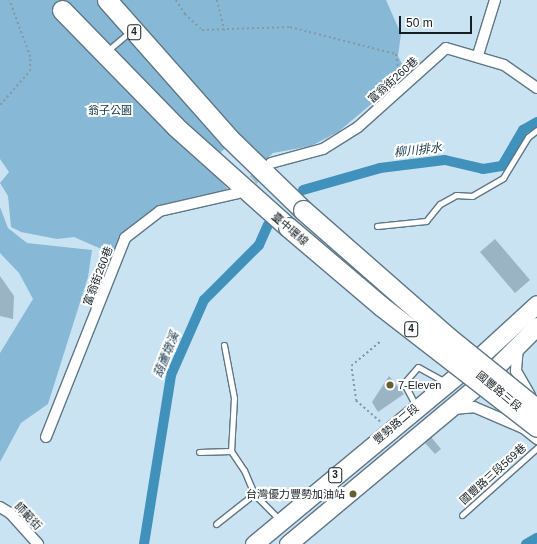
<!DOCTYPE html>
<html>
<head>
<meta charset="utf-8">
<style>
	body { margin:0 }
	#map { position:relative; width:537px; height:544px; overflow:hidden; background:#c9e3f3; font-family:Helvetica,"Noto Sans TC",sans-serif }
	div>[style] { position:absolute }
	.green>* { inset:0; background:#87b9d6 }
	.canal>* { height:10px; margin:-5px; padding:0 5px; transform-origin:5px; border-radius:5px; background:#4091bb }
	.building>* { inset:0; background:#9bb4c3 }
	.minor-tunnel>* { height:10px; margin-top:-5px; transform-origin:0; background:repeating-linear-gradient(90deg,#a5bcca 0 10px,transparent 0 15px) }
	.path>* { height:1.5px; margin-top:-0.75px; transform-origin:0; background:repeating-linear-gradient(90deg,#8498a4 0 2px,transparent 0 5px) }
	.roads { filter:drop-shadow(1px 0 #607785) drop-shadow(-1px 0 #607785) drop-shadow(0 1px #607785) drop-shadow(0 -1px #607785) }
	.service>* { height:5px; margin:-2.5px; padding:0 2.5px; transform-origin:2.5px; border-radius:2.5px; background:#fff }
	.minor>* { height:10px; margin:-5px; padding:0 5px; transform-origin:5px; border-radius:5px; background:#fff }
	.primary>* { height:17px; margin:-8.5px; padding:0 8.5px; transform-origin:8.5px; border-radius:8.5px; background:#fff }
	.motorway>* { height:19px; margin:-9.5px; padding:0 9.5px; transform-origin:9.5px; border-radius:9.5px; background:#fff }
	.bridges { filter:drop-shadow(1px 0 #607785) drop-shadow(-1px 0 #607785) drop-shadow(0 1px #607785) drop-shadow(0 -1px #607785) }
	.motorway-bridge>* { height:19px; margin:-9.5px; padding:0 9.5px; transform-origin:9.5px; border-radius:9.5px; background:#fff }
	.dots>* { width:11px; height:11px; translate:-50% -50%; box-sizing:border-box; border:2px solid #fff; border-radius:50% }
	span { translate:-50% -50%; white-space:nowrap; text-align:center; line-height:1.15; -webkit-text-stroke:4px #fff; paint-order:stroke }
	.shield-label span { padding:1px 3px; background:#fff; border:1px solid; border-radius:3px; -webkit-text-stroke-width:0 }
	.shield-label { font-size:10px; color:#151f24; font-weight:700 }
	.street-label { font-size:11px; color:#151f24 }
	.park-label { font-size:11px; color:#0d3144 }
	.poi-label { font-size:11px; color:#151f24 }
	.left { translate:0 -50%; text-align:left }
	.right { translate:-100% -50%; text-align:right }
	.water-label { font-size:12px; color:#1d4053; font-style:italic }
	.scale { position:absolute; left:399px; top:16px; width:73px; height:18px; box-sizing:border-box; border:2px solid #151f24; border-top:0; padding-left:5px; font-size:12px; line-height:14px; white-space:nowrap; color:#151f24; -webkit-text-stroke:3px #fff; paint-order:stroke }
</style>
</head>
<body>
<div id="map">
	<div class="green">
		<i style="clip-path:polygon(0 0,386px 0,401px 34px,398px 56px,407px 74px,338px 132px,311px 146px,273px 153px,261px 164px,238px 138px,206px 164px,232px 194px,202px 195px,163px 205px,143px 220px,117px 256px,74px 237px,57px 239px,21px 232px,11px 227px,8px 196px,0 183px,9px 172px,0 159px)"></i>
		<i style="clip-path:polygon(0 207px,8px 228px,27px 243px,92px 250px,88px 277px,48px 404px,21px 423px,0 462px,0 353px,33px 299px,19px 273px,0 253px)"></i>
	</div>
	<div class="canal">
		<i style="left:303px;top:190px;width:80px;rotate:-15.9deg"></i>
		<i style="left:380px;top:168px;width:65px;rotate:-7deg"></i>
		<i style="left:445px;top:160px;width:39px;rotate:13deg"></i>
		<i style="left:483px;top:169px;width:19px;rotate:-9deg"></i>
		<i style="left:502px;top:166px;width:42px;rotate:-59.7deg"></i>
		<i style="left:523px;top:130px;width:16px;rotate:-30deg"></i>
		<i style="left:144px;top:544px;width:171px;rotate:-80.9deg"></i>
		<i style="left:171px;top:375px;width:82px;rotate:-66.3deg"></i>
		<i style="left:204px;top:300px;width:78px;rotate:-45deg"></i>
		<i style="left:259px;top:245px;width:22px;rotate:-66deg"></i>
		<i style="left:526px;top:544px;width:13px;rotate:-29deg"></i>
	</div>
	<div class="building">
		<i style="clip-path:polygon(495px 239px,530px 280px,515px 293px,480px 252px)"></i>
		<i style="clip-path:polygon(0 276px,14px 296px,13px 319px,0 316px)"></i>
		<i style="clip-path:polygon(389px 376px,404px 394px,378px 412px,372px 402px)"></i>
		<i style="clip-path:polygon(431px 437px,441px 449px,435px 454px,425px 443px)"></i>
	</div>
	<div class="minor-tunnel">
		<i style="left:242px;top:190px;width:31px;rotate:-42deg"></i>
	</div>
	<div class="path">
		<i style="left:176px;top:0;width:17px;rotate:57deg"></i>
		<i style="left:185px;top:14px;width:23px;rotate:43deg"></i>
		<i style="left:202px;top:30px;width:88px;rotate:-2deg"></i>
		<i style="left:290px;top:27px;width:109px;rotate:14.3deg"></i>
		<i style="left:396px;top:54px;width:22px;rotate:80deg"></i>
		<i style="left:217px;top:0;width:32px;rotate:76deg"></i>
		<i style="left:0;top:105px;width:45px;rotate:-48.6deg"></i>
		<i style="left:30px;top:71px;width:14px;rotate:-90deg"></i>
		<i style="left:30px;top:57px;width:61px;rotate:-110.2deg"></i>
		<i style="left:380px;top:422px;width:32px;rotate:-139deg"></i>
		<i style="left:356px;top:401px;width:35px;rotate:-98deg"></i>
		<i style="left:351px;top:366px;width:39px;rotate:-40deg"></i>
	</div>
	<div class="roads">
		<div class="service">
			<i style="left:107px;top:51px;width:30px;rotate:-40deg"></i>
			<i style="left:377px;top:226px;width:49px;rotate:-5.8deg"></i>
			<i style="left:426px;top:221px;width:22px;rotate:-51deg"></i>
			<i style="left:440px;top:204px;width:18px;rotate:-29deg"></i>
			<i style="left:456px;top:195px;width:16px;rotate:4deg"></i>
			<i style="left:472px;top:196px;width:36px;rotate:-30deg"></i>
			<i style="left:503px;top:178px;width:48px;rotate:-58.6deg"></i>
			<i style="left:528px;top:137px;width:11px;rotate:-38deg"></i>
			<i style="left:224px;top:345px;width:54px;rotate:79.3deg"></i>
			<i style="left:234px;top:398px;width:53px;rotate:93.2deg"></i>
			<i style="left:231px;top:451px;width:23px;rotate:56deg"></i>
			<i style="left:244px;top:470px;width:26px;rotate:67deg"></i>
			<i style="left:254px;top:494px;width:37px;rotate:45deg"></i>
			<i style="left:416px;top:406px;width:26px;rotate:-118deg"></i>
			<i style="left:404px;top:383px;width:21px;rotate:-49deg"></i>
			<i style="left:418px;top:367px;width:31px;rotate:29deg"></i>
			<i style="left:199px;top:452px;width:32px;rotate:-2deg"></i>
			<i style="left:462px;top:515px;width:101px;rotate:-41.8deg"></i>
			<i style="left:216px;top:524px;width:48px;rotate:-38.3deg"></i>
		</div>
		<div class="minor">
			<i style="left:478px;top:55px;width:58px;rotate:-72.8deg"></i>
			<i style="left:271px;top:163px;width:54px;rotate:-15.1deg"></i>
			<i style="left:323px;top:149px;width:41px;rotate:-32.2deg"></i>
			<i style="left:358px;top:127px;width:118px;rotate:-41.9deg"></i>
			<i style="left:446px;top:48px;width:60px;rotate:16.3deg"></i>
			<i style="left:504px;top:65px;width:40px;rotate:34.9deg"></i>
			<i style="left:518px;top:347px;width:24px;rotate:95deg"></i>
			<i style="left:516px;top:371px;width:28px;rotate:60deg"></i>
			<i style="left:453px;top:409px;width:21px;rotate:-5deg"></i>
			<i style="left:474px;top:407px;width:53px;rotate:23.2deg"></i>
			<i style="left:521px;top:426px;width:21px;rotate:39deg"></i>
			<i style="left:46px;top:437px;width:214px;rotate:-68.3deg"></i>
			<i style="left:125px;top:238px;width:44px;rotate:-37.6deg"></i>
			<i style="left:160px;top:211px;width:80px;rotate:-13deg"></i>
			<i style="left:0;top:507px;width:12px;rotate:31deg"></i>
			<i style="left:10px;top:513px;width:42px;rotate:47.9deg"></i>
		</div>
		<div class="primary">
			<i style="left:254px;top:544px;width:290px;rotate:-39.7deg"></i>
			<i style="left:477px;top:359px;width:81px;rotate:-42.5deg"></i>
			<i style="left:288px;top:544px;width:246px;rotate:-39.9deg"></i>
			<i style="left:477px;top:386px;width:85px;rotate:-45deg"></i>
		</div>
		<div class="motorway">
			<i style="left:107px;top:0;width:184px;rotate:48.5deg"></i>
			<i style="left:229px;top:138px;width:103px;rotate:44.2deg"></i>
			<i style="left:62px;top:10px;width:163px;rotate:45.7deg"></i>
			<i style="left:176px;top:127px;width:150px;rotate:41.8deg"></i>
		</div>
	</div>
	<div class="bridges">
		<div class="motorway-bridge">
			<i style="left:303px;top:210px;width:194px;rotate:41.2deg"></i>
			<i style="left:449px;top:338px;width:113px;rotate:38.9deg"></i>
			<i style="left:288px;top:227px;width:122px;rotate:40.3deg"></i>
			<i style="left:381px;top:306px;width:197px;rotate:37.8deg"></i>
		</div>
	</div>
	<div class="dots">
		<i style="left:390px;top:385px;background:#65612e"></i>
		<i style="left:353px;top:494px;background:#65612e"></i>
	</div>
	<div class="shield-label">
		<span style="left:134px;top:32px">4</span>
		<span style="left:411px;top:329px">4</span>
		<span style="left:335px;top:475px">3</span>
	</div>
	<div class="street-label">
		<span style="left:393px;top:80px;rotate:-42deg">富翁街260巷</span>
		<span style="left:290px;top:229px;rotate:41deg">臺中環線</span>
		<span style="left:98px;top:276px;rotate:-69deg">富翁街260巷</span>
		<span style="left:499px;top:391px;rotate:40deg">國豐路三段</span>
		<span style="left:396px;top:424px;rotate:-40deg">豐勢路二段</span>
		<span style="left:493px;top:474px;rotate:-42deg">國豐路三段569巷</span>
		<span style="left:28px;top:516px;rotate:46deg">師範街</span>
	</div>
	<div class="park-label">
		<span style="left:110px;top:110px">翁子公園</span>
	</div>
	<div class="poi-label">
		<span class="left" style="left:398px;top:385px">7-Eleven</span>
		<span class="right" style="left:345px;top:494px">台灣優力豐勢加油站</span>
	</div>
	<div class="water-label">
		<span style="left:418px;top:151px;rotate:-6deg">柳川排水</span>
		<span style="left:167px;top:355px;rotate:-68deg">葫蘆墩溪</span>
	</div>
	<div class="scale">50 m</div>
</div>
</body>
</html>
